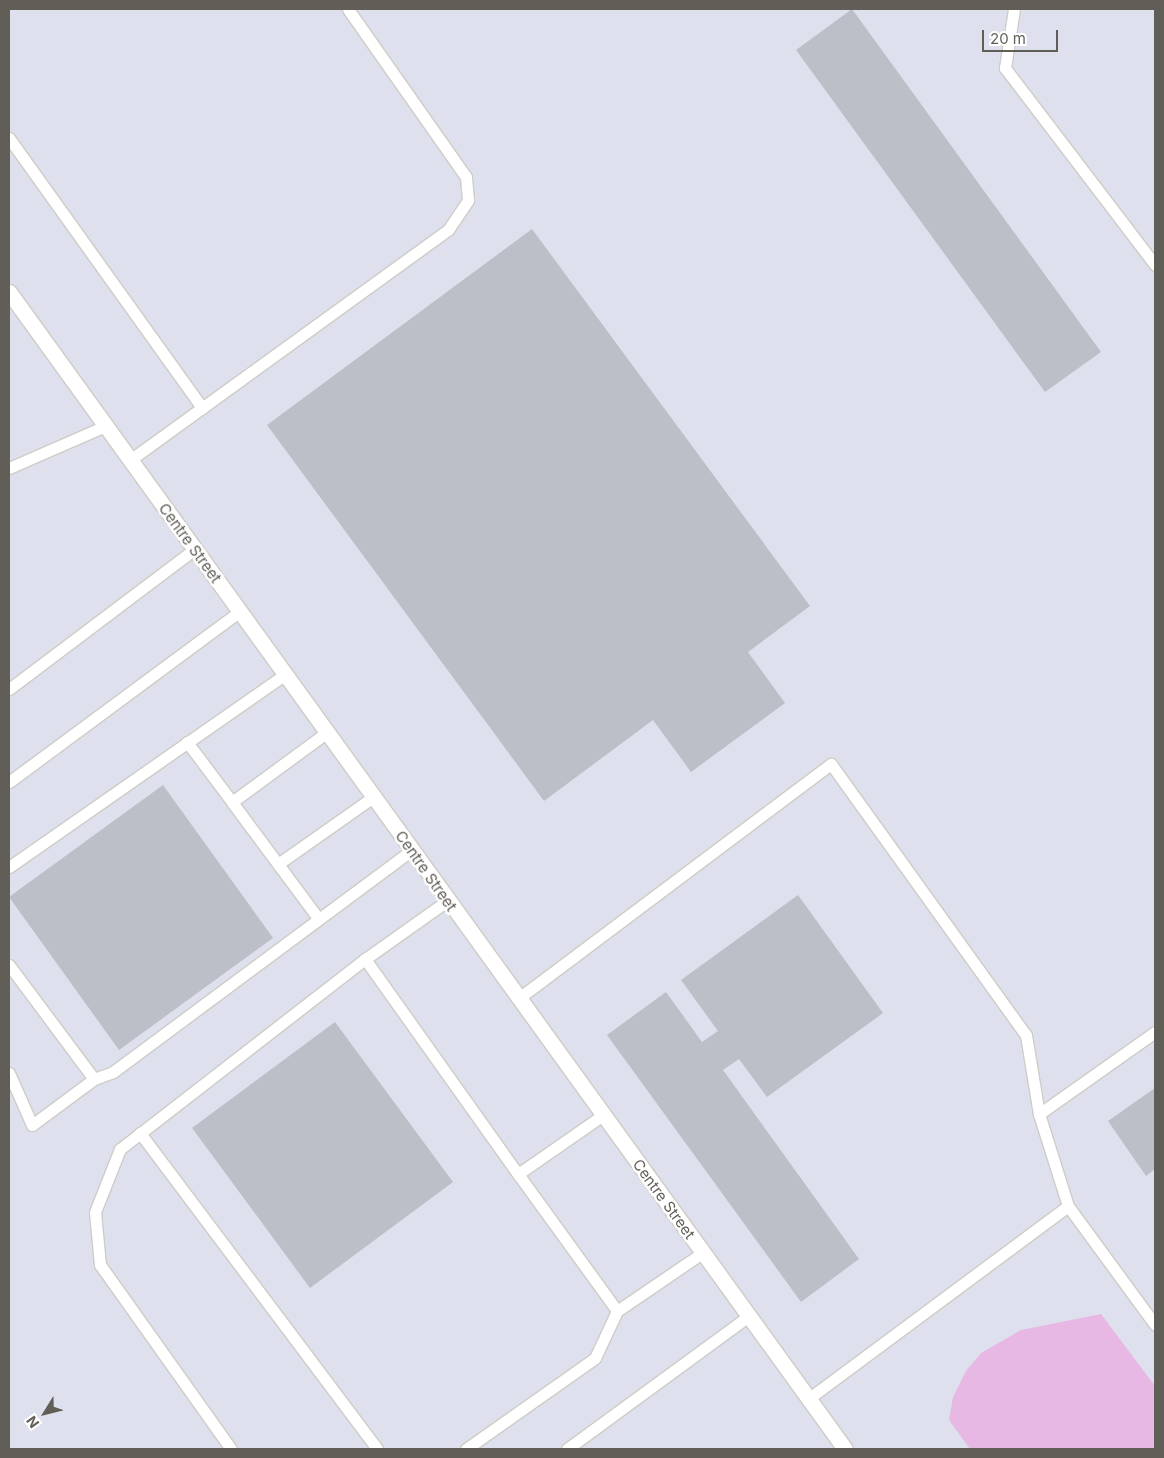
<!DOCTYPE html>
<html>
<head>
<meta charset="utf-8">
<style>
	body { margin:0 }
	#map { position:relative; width:1164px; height:1458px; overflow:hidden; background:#dee0ed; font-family:Inter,sans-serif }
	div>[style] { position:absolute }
	.green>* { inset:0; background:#e7b8e3 }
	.building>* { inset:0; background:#bcbfc7 }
	.roads { filter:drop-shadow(1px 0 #ceccc6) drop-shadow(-1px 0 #ceccc6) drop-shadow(0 1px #ceccc6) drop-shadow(0 -1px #ceccc6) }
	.lane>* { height:11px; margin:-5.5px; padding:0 5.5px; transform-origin:5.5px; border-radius:5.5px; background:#fff }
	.street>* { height:15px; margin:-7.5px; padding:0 7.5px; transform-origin:7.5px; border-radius:7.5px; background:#fff }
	span { translate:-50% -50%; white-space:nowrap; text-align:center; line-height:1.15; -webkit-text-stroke:5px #fff; paint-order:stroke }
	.street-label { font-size:15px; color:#615e58 }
	.frame { position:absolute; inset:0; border:10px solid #615e58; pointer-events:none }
	.north { position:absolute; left:20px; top:1388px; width:50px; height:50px; -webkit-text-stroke:4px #fff; paint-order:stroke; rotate:234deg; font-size:14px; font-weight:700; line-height:20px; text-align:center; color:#615e58 }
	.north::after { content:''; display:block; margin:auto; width:18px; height:22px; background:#615e58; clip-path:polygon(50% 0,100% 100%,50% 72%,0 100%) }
	.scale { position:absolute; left:982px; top:30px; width:76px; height:22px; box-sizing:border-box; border:2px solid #615e58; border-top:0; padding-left:6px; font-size:15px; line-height:18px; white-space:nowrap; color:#615e58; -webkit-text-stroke:4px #fff; paint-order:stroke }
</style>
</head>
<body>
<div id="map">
	<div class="green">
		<i style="clip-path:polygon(1101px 1314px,1155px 1386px,1155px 1449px,970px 1449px,949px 1420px,953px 1397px,966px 1371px,981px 1353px,1021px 1330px)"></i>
	</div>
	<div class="building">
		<i style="clip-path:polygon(852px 9px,1101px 352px,1045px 392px,796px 50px)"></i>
		<i style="clip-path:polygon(532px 229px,810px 606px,748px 652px,785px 703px,691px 772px,653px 720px,544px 801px,267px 425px)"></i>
		<i style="clip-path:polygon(163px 785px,273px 938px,119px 1050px,9px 897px)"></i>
		<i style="clip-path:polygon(798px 895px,883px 1013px,767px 1097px,739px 1059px,723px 1070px,859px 1259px,801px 1302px,607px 1035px,666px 992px,702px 1042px,718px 1031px,681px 980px)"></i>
		<i style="clip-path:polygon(335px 1022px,453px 1182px,310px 1288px,192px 1128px)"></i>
		<i style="clip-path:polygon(1155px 1088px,1155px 1169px,1146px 1176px,1108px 1121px)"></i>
	</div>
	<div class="roads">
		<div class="lane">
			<i style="left:1014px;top:9px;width:60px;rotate:98.7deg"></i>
			<i style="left:1005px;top:68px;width:248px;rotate:52.7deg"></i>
			<i style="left:9px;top:138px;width:332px;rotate:54.4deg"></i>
			<i style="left:130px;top:460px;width:392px;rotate:-35.9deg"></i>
			<i style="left:448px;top:230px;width:36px;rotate:-56deg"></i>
			<i style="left:468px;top:200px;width:23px;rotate:-95deg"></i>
			<i style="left:466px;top:177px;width:205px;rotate:-125.1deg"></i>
			<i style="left:9px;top:468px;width:105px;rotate:-23.6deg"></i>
			<i style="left:9px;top:689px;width:233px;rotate:-37deg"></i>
			<i style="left:187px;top:742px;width:75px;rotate:53.1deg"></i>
			<i style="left:9px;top:782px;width:286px;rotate:-36.5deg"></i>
			<i style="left:278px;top:864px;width:116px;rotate:-35.2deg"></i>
			<i style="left:9px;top:867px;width:335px;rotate:-34.9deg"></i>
			<i style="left:318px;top:918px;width:144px;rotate:-126.6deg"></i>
			<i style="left:232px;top:802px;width:117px;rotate:-36.3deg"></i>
			<i style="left:365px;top:959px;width:264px;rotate:54.6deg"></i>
			<i style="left:9px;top:965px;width:142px;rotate:53.3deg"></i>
			<i style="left:94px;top:1079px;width:77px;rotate:143.4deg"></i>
			<i style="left:32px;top:1125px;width:57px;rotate:-113.9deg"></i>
			<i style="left:519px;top:998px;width:390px;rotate:-36.9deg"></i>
			<i style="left:831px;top:764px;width:334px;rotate:54.3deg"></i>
			<i style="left:1026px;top:1035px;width:80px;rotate:80.7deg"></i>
			<i style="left:1039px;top:1114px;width:96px;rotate:72.5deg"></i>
			<i style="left:1068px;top:1206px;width:324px;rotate:143.4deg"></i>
			<i style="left:94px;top:1079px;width:20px;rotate:-20deg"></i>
			<i style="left:113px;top:1072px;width:372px;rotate:-36.6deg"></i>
			<i style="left:1039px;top:1114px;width:142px;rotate:-35.3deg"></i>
			<i style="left:603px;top:1115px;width:103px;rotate:145.2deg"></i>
			<i style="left:518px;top:1174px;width:169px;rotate:54.1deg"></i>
			<i style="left:140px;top:1133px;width:395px;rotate:53.1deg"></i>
			<i style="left:1068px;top:1206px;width:147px;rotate:53.8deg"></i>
			<i style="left:231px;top:1449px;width:226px;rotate:-125.4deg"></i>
			<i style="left:100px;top:1265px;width:53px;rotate:-95.4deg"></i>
			<i style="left:95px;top:1212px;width:68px;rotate:-68.4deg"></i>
			<i style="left:120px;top:1149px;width:310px;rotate:-37.8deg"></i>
			<i style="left:365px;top:959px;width:100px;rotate:-35.3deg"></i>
			<i style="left:466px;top:1449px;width:158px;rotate:-35.2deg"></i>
			<i style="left:595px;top:1358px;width:52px;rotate:-64.9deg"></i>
			<i style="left:617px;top:1311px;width:103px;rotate:-34.3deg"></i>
			<i style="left:567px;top:1449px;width:225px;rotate:-36.2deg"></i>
		</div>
		<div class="street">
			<i style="left:9px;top:292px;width:1427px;rotate:54.15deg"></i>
		</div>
	</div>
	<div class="street-label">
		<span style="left:190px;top:543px;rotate:54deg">Centre Street</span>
		<span style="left:426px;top:871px;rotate:55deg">Centre Street</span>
		<span style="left:664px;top:1199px;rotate:54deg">Centre Street</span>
	</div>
	<div class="frame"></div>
	<div class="north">N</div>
	<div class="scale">20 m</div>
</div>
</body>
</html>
